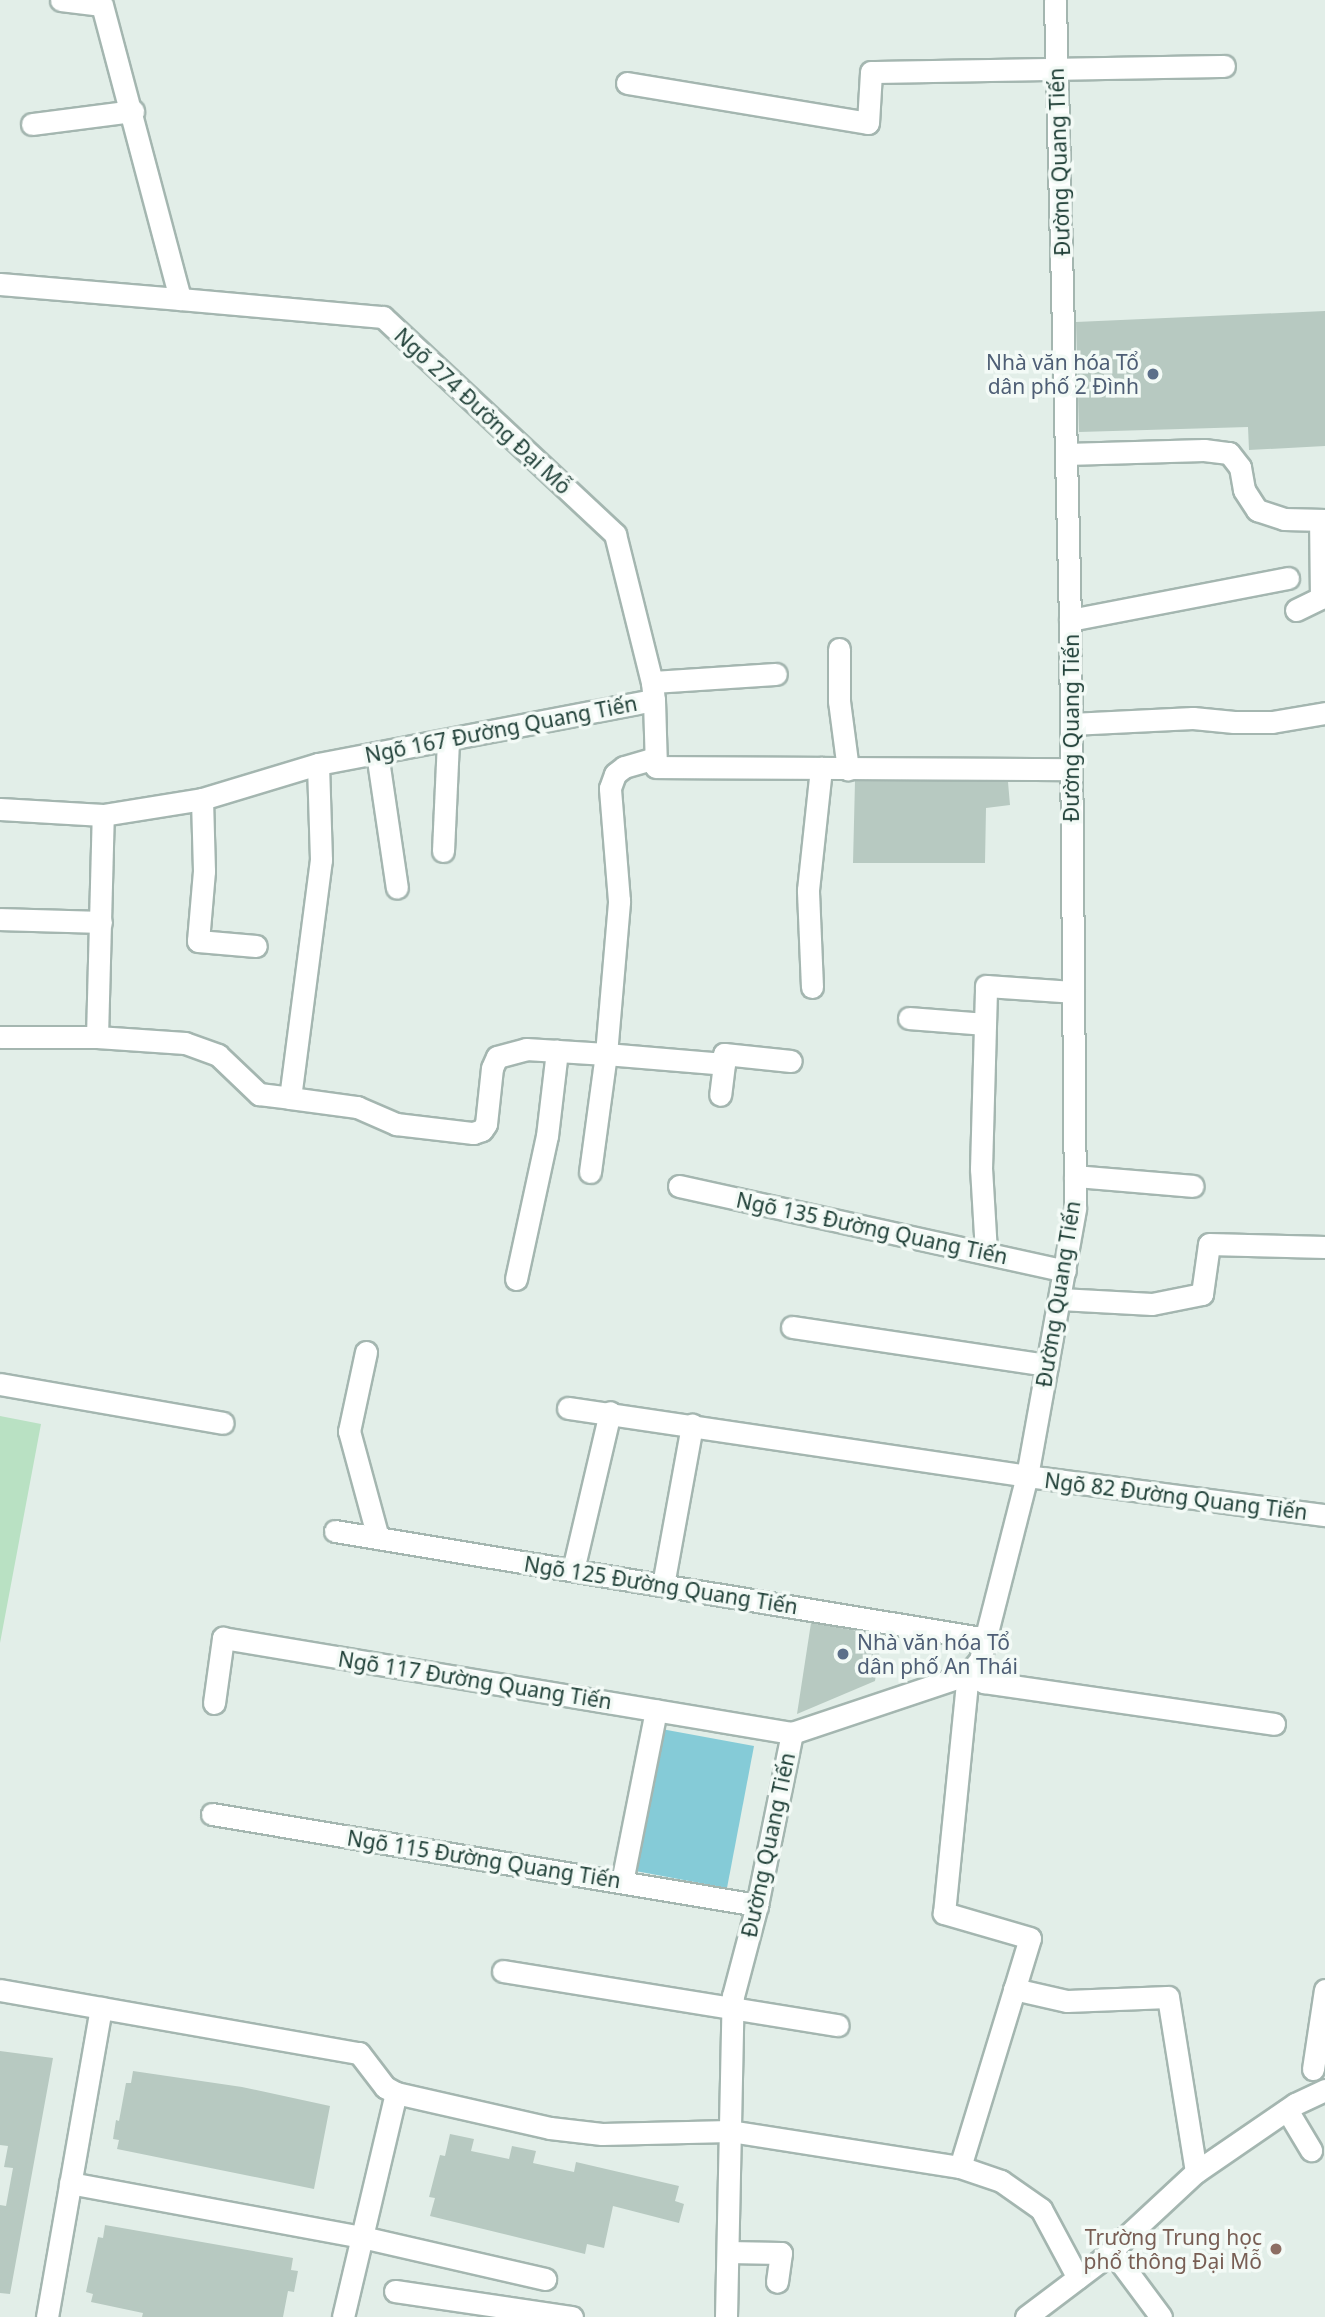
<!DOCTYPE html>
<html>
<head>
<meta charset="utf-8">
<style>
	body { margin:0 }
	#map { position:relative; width:1325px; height:2317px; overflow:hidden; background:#e2eee8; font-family:"Noto Sans",sans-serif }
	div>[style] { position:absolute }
	.green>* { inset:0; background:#b9e1c3 }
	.water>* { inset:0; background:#85cbd7 }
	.building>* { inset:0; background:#b7c9c1 }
	.roads { filter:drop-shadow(2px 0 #a4b6b0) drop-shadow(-2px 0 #a4b6b0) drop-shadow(0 2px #a4b6b0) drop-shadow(0 -2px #a4b6b0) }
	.minor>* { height:21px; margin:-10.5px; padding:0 10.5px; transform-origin:10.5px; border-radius:10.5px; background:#fff }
	.dots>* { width:19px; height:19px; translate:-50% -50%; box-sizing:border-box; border:4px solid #f3faf6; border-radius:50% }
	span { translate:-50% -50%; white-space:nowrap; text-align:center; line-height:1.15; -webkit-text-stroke:7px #f3faf6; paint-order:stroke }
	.street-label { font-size:21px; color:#204038 }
	.service-label { font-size:21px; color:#4e5e75 }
	.right { translate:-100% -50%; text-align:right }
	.left { translate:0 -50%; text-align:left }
	.education-label { font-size:21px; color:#785e54 }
</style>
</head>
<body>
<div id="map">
	<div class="green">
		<i style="clip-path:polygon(0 1416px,41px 1424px,0 1643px)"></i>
	</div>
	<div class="water">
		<i style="clip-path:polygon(656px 1728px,754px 1746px,727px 1888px,630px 1870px)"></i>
	</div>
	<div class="building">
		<i style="clip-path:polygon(1325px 311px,1325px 446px,1249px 450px,1248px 427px,1079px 432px,1076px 322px)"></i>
		<i style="clip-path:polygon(855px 781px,1008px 782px,1010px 805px,986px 808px,985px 863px,853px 863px)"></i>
		<i style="clip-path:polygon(811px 1623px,882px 1635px,875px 1681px,797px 1714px)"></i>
		<i style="clip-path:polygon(0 2051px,53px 2058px,10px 2294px,0 2293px,0 2205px,6px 2206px,13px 2168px,4px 2167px,8px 2146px,0 2145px)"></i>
		<i style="clip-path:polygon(133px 2071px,242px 2087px,330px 2106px,314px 2189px,117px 2149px,119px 2140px,113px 2139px,116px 2120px,119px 2121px,126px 2083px,131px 2083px)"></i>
		<i style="clip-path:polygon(450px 2134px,474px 2139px,471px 2151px,509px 2159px,512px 2146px,536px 2151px,533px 2163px,574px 2172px,576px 2162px,679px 2186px,675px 2201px,684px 2204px,679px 2223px,613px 2206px,604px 2248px,587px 2244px,585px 2254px,430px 2216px,435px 2198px,429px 2197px,440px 2155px,445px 2156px)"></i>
		<i style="clip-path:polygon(105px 2225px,293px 2258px,291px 2270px,298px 2271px,294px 2292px,288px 2291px,283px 2317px,142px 2317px,143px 2313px,91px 2302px,93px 2294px,86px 2292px,98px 2237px,103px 2238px)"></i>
	</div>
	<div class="roads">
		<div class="minor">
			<i style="left:61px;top:0;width:41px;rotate:7deg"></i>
			<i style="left:102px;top:5px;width:304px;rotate:75.1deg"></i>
			<i style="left:180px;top:299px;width:204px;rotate:5.1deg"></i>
			<i style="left:383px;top:317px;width:318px;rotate:43.1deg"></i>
			<i style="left:615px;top:534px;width:153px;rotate:76deg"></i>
			<i style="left:652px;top:682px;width:18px;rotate:84deg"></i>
			<i style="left:627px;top:83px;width:244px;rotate:9.4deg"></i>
			<i style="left:868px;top:123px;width:51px;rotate:-86.6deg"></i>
			<i style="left:871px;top:72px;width:353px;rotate:-1deg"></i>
			<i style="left:32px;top:124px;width:102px;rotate:-7.3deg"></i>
			<i style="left:0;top:284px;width:181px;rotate:4.8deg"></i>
			<i style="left:1066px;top:454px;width:138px;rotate:-1.7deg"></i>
			<i style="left:1204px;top:450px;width:25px;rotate:7deg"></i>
			<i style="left:1229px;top:453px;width:18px;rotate:52deg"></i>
			<i style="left:1240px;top:467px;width:23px;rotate:80deg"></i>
			<i style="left:1244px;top:490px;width:24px;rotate:57deg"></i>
			<i style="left:1257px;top:510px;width:28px;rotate:18deg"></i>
			<i style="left:1284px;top:519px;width:41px;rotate:1.4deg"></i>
			<i style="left:1296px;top:610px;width:28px;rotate:-26deg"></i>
			<i style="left:1321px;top:598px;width:78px;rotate:-90.7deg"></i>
			<i style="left:1070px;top:620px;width:222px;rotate:-10.9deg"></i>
			<i style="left:839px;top:649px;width:52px;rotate:90deg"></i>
			<i style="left:839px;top:701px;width:69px;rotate:82.5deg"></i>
			<i style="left:652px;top:682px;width:124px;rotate:-3.7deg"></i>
			<i style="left:1071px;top:724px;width:122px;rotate:-2.8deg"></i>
			<i style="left:1193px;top:718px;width:41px;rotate:5.6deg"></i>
			<i style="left:1234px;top:722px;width:38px"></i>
			<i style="left:1272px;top:722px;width:54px;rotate:-9.6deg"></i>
			<i style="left:377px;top:753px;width:136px;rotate:81.6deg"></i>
			<i style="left:202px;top:799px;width:72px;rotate:88.4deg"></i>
			<i style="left:204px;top:871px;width:70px;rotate:94.9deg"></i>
			<i style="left:198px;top:941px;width:58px;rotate:4.9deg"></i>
			<i style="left:0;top:809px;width:103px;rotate:3.3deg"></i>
			<i style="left:103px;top:815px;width:100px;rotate:-9.2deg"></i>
			<i style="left:202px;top:799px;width:121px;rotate:-16.8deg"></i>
			<i style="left:318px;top:764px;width:342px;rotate:-10.8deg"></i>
			<i style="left:654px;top:700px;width:67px;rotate:88.3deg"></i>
			<i style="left:656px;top:767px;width:415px;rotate:0.3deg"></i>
			<i style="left:443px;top:851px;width:111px;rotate:-87.4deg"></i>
			<i style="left:0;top:919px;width:101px;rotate:1.7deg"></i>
			<i style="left:812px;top:987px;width:97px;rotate:-92.4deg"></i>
			<i style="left:808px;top:890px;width:123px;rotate:-83.9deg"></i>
			<i style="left:909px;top:1018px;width:76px;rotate:4.5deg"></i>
			<i style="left:0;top:1037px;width:97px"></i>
			<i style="left:97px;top:1037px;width:88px;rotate:3.9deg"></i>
			<i style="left:185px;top:1043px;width:35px;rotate:20deg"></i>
			<i style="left:218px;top:1055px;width:57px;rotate:43.6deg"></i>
			<i style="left:259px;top:1094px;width:31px;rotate:7deg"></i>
			<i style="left:290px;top:1098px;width:240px;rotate:-82.6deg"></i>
			<i style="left:321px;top:860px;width:96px;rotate:-91.8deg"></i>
			<i style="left:97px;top:1037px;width:222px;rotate:-88.5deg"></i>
			<i style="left:724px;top:1064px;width:10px;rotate:-90deg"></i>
			<i style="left:724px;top:1054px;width:67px;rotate:6deg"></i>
			<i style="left:290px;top:1098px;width:68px;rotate:7.7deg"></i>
			<i style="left:357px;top:1107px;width:43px;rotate:23.6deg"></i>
			<i style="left:396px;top:1124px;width:78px;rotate:6.7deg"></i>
			<i style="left:473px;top:1133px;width:9px;rotate:-18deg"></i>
			<i style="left:482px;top:1130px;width:7px;rotate:-56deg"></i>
			<i style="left:486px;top:1124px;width:56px;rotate:-83.9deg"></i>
			<i style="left:492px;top:1068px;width:12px;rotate:-66deg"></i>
			<i style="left:497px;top:1057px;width:30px;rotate:-15deg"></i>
			<i style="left:526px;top:1049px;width:80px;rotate:3.6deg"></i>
			<i style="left:606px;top:1054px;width:154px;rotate:-85.1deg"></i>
			<i style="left:619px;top:901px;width:113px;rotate:-94.6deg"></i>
			<i style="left:610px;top:788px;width:15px;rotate:-70deg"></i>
			<i style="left:615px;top:774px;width:11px;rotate:-38deg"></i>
			<i style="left:624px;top:767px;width:32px;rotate:-16deg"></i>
			<i style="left:590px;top:1172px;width:119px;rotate:-82.3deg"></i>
			<i style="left:606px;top:1054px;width:118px;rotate:4.8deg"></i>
			<i style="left:724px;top:1064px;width:31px;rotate:97deg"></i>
			<i style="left:1075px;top:1176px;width:118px;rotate:4.8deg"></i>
			<i style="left:679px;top:1186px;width:395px;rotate:12.4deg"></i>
			<i style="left:986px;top:1252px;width:83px;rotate:-93.4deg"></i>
			<i style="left:981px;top:1169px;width:183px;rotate:-88.4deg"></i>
			<i style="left:986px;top:986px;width:87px;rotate:3.9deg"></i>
			<i style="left:516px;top:1279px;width:146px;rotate:-77.8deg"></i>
			<i style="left:547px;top:1136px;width:86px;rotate:-83.3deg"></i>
			<i style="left:1060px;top:1299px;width:92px;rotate:3.1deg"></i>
			<i style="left:1152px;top:1304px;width:51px;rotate:-11.3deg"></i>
			<i style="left:1202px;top:1294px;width:50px;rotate:-82deg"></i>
			<i style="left:1209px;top:1244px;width:116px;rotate:1.5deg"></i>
			<i style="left:792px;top:1327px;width:258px;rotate:8.5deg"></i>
			<i style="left:366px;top:1352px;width:81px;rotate:102.1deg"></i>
			<i style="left:349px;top:1431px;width:111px;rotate:74.8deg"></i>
			<i style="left:0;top:1384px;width:226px;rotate:9.9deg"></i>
			<i style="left:568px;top:1408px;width:464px;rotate:8.4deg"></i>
			<i style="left:1027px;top:1476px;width:301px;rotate:7.5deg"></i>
			<i style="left:335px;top:1531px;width:661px;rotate:9.41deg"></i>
			<i style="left:573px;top:1570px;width:162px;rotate:-76.8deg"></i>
			<i style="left:663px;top:1585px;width:163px;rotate:-79.7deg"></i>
			<i style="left:968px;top:1674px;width:18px;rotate:27deg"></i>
			<i style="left:984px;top:1682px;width:293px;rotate:8.2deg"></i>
			<i style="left:214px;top:1703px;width:66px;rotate:-82.1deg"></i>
			<i style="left:223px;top:1638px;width:577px;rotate:9.48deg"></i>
			<i style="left:792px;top:1733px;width:186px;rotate:-18.5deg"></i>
			<i style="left:968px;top:1674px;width:18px;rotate:-49deg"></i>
			<i style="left:980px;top:1660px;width:190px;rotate:-75.7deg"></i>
			<i style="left:1027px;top:1476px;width:272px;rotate:-79.8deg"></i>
			<i style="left:1075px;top:1208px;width:588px;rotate:-90.49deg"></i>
			<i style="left:1070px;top:620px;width:620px;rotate:-91.39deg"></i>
			<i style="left:212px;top:1814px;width:553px;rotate:9.48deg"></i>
			<i style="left:622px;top:1882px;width:175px;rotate:-78.8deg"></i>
			<i style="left:503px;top:1971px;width:339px;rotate:9.2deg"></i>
			<i style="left:1014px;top:1989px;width:54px;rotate:12.8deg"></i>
			<i style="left:1067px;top:2001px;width:101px;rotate:-2.3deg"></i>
			<i style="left:1168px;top:1997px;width:177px;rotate:80.9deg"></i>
			<i style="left:0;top:1990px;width:364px;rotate:10deg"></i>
			<i style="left:359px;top:2053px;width:43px;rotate:52.6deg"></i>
			<i style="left:385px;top:2087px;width:13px;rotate:29deg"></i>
			<i style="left:396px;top:2093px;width:158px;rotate:12.8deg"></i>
			<i style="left:550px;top:2128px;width:52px;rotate:6.6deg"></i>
			<i style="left:602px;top:2134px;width:128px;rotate:-1.3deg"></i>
			<i style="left:730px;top:2131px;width:233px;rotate:8.9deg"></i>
			<i style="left:960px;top:2167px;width:43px;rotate:18.9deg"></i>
			<i style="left:1001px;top:2181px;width:49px;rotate:35deg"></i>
			<i style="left:1041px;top:2209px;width:78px;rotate:61.8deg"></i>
			<i style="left:1313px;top:2069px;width:80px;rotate:-81.4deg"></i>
			<i style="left:1287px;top:2110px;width:47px;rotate:59deg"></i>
			<i style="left:960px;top:2167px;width:239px;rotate:-73deg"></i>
			<i style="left:1030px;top:1938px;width:90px;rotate:-163.8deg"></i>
			<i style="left:944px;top:1913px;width:240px;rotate:-84.3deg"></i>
			<i style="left:70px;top:2183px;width:297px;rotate:10.5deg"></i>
			<i style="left:362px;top:2237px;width:188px;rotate:12.9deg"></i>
			<i style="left:1112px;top:2251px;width:82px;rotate:53.4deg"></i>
			<i style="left:728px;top:2252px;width:53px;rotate:1.1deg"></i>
			<i style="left:781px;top:2253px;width:29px;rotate:98deg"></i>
			<i style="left:395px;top:2291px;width:179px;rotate:8.4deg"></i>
			<i style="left:47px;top:2317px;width:314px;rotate:-80.1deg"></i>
			<i style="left:343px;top:2317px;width:230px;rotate:-76.7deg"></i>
			<i style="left:726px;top:2317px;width:321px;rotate:-88.8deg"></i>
			<i style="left:733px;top:1996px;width:94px;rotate:-75.2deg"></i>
			<i style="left:757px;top:1905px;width:176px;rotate:-78.5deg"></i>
			<i style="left:1026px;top:2317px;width:91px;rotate:-37deg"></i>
			<i style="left:1099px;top:2262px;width:132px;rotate:-42.9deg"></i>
			<i style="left:1196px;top:2172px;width:120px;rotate:-34.5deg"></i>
			<i style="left:1295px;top:2104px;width:33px;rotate:-25deg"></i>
		</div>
	</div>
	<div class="dots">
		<i style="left:1153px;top:374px;background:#5c6f8a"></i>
		<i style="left:843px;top:1654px;background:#5c6f8a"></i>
		<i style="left:1276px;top:2249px;background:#8d6e63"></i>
	</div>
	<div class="street-label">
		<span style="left:1059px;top:162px;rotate:-92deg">Đường Quang Tiến</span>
		<span style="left:483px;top:411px;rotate:43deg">Ngõ 274 Đường Đại Mỗ</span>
		<span style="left:1071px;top:728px;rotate:-90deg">Đường Quang Tiến</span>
		<span style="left:501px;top:729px;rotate:-11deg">Ngõ 167 Đường Quang Tiến</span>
		<span style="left:872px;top:1228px;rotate:12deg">Ngõ 135 Đường Quang Tiến</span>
		<span style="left:1058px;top:1294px;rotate:-81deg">Đường Quang Tiến</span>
		<span style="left:1176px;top:1496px;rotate:7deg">Ngõ 82 Đường Quang Tiến</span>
		<span style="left:661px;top:1585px;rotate:9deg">Ngõ 125 Đường Quang Tiến</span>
		<span style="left:475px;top:1680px;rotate:9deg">Ngõ 117 Đường Quang Tiến</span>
		<span style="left:768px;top:1845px;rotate:-78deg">Đường Quang Tiến</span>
		<span style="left:484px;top:1859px;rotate:9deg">Ngõ 115 Đường Quang Tiến</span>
	</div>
	<div class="service-label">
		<span class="right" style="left:1139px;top:374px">Nhà văn hóa Tổ<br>dân phố 2 Đình</span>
		<span class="left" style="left:857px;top:1654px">Nhà văn hóa Tổ<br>dân phố An Thái</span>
	</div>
	<div class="education-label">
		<span class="right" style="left:1262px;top:2249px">Trường Trung học<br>phổ thông Đại Mỗ</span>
	</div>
</div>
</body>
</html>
